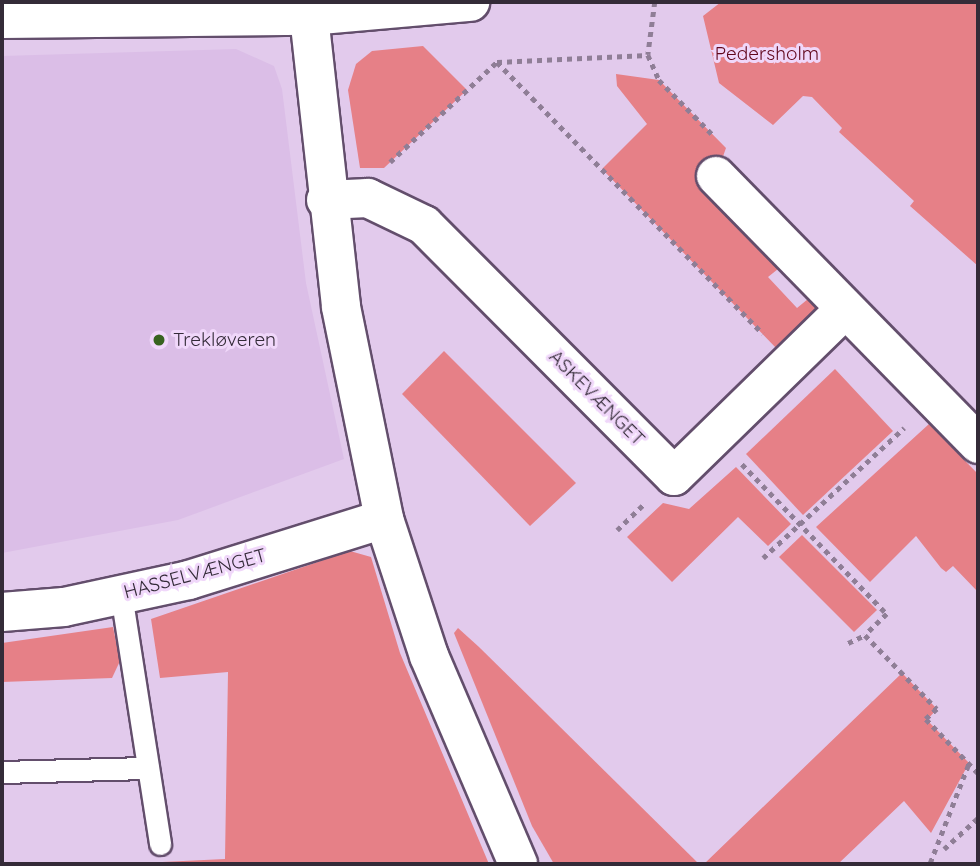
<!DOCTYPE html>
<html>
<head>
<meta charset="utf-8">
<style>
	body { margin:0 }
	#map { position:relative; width:980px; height:866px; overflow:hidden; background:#e2caec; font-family:Quicksand,sans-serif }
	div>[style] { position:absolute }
	.built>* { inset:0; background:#dbbee7 }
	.green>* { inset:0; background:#e68087 }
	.path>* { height:4.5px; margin-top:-2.25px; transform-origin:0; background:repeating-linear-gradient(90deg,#8f7e96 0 5px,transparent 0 10px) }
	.roads { filter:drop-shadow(2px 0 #634e6c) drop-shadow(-2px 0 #634e6c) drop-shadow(0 2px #634e6c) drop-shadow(0 -2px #634e6c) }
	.lane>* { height:21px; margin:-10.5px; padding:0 10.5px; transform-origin:10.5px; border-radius:10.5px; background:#fff }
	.street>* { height:38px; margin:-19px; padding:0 19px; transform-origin:19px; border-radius:19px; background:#fff }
	.secondary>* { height:38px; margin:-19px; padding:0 19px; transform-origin:19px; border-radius:19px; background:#fff }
	.dots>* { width:19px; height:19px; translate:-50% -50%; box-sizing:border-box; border:4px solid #f0d7fa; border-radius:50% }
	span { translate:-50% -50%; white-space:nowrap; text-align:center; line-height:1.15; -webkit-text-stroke:6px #f0d7fa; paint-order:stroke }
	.park-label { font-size:19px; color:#60061b }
	.poi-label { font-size:19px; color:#342b38 }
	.left { translate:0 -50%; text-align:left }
	.street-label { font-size:19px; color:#342b38 }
	.frame { position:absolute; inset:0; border:4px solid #342b38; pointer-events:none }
</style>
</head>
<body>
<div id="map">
	<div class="built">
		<i style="clip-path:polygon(236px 49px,274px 66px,282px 89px,306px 283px,344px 459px,178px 520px,2px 553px,2px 56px)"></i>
	</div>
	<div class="green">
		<i style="clip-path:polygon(721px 2px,978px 2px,978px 266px,910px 206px,914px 201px,839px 132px,842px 128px,812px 97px,803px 96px,773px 125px,719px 83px,703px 16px)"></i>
		<i style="clip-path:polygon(423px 46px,467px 90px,384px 168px,360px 168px,348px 90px,356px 64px,372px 51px)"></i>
		<i style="clip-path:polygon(616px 74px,659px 80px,726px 148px,716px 176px,783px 265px,768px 277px,797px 308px,808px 299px,817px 310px,778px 350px,602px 169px,647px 124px,617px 86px)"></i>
		<i style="clip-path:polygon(444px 351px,576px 483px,530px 526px,402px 394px)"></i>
		<i style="clip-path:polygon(835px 369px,893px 431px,803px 515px,746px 454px)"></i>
		<i style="clip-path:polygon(929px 424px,978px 474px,978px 592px,953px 566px,946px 572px,941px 568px,916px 536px,870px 582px,816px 527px)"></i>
		<i style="clip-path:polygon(736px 467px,791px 524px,768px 546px,738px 517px,672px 582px,627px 537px,663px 503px,689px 509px)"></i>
		<i style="clip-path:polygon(802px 535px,877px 610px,854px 632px,779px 557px)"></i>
		<i style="clip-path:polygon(350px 551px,371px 557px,400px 653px,489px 864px,120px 864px,225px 859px,228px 672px,160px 678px,151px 619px)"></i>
		<i style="clip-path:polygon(113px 627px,120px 661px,112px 678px,2px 682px,2px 643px)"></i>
		<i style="clip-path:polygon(458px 628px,479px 647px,699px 864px,554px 864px,532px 826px,454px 633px)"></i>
		<i style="clip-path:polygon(902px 673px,937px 709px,927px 720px,969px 763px,931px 833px,904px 801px,838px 864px,704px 864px)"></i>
	</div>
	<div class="path">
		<i style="left:655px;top:2px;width:53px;rotate:97.5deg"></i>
		<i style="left:648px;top:55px;width:27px;rotate:66deg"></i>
		<i style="left:659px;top:80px;width:76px;rotate:45.5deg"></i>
		<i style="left:497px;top:62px;width:380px;rotate:45.6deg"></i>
		<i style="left:390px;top:162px;width:146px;rotate:-43.1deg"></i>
		<i style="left:497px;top:62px;width:151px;rotate:-2.7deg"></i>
		<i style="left:742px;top:464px;width:209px;rotate:46deg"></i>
		<i style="left:887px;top:614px;width:30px;rotate:136deg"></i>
		<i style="left:865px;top:635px;width:103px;rotate:45.8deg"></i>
		<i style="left:937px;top:709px;width:15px;rotate:138deg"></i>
		<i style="left:926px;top:719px;width:75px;rotate:46.1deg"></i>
		<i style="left:617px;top:530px;width:37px;rotate:-44deg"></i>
		<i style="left:763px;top:558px;width:192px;rotate:-42.7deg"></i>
		<i style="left:848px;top:643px;width:19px;rotate:-25deg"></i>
		<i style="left:944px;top:849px;width:46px;rotate:-42.4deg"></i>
		<i style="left:930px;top:863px;width:107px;rotate:-68.7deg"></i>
	</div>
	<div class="roads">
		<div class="lane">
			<i style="left:121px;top:594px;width:253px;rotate:81.1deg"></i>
			<i style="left:2px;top:772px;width:146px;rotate:-1.6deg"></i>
		</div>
		<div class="street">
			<i style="left:309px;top:16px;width:293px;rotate:83.7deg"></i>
			<i style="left:341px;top:307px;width:216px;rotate:78.5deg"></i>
			<i style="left:384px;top:519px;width:144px;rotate:71.8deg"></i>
			<i style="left:429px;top:656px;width:226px;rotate:66.8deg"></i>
			<i style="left:716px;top:176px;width:375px;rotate:45.6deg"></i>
			<i style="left:326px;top:200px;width:42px;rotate:-2.7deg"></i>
			<i style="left:368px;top:198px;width:62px;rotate:25.7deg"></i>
			<i style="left:424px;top:225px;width:354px;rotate:45.1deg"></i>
			<i style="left:674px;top:476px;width:239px;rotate:-44.3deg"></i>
			<i style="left:2px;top:612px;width:62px;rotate:-4.6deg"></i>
			<i style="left:64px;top:607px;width:128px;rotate:-12.2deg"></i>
			<i style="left:189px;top:580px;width:204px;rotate:-17.4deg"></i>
		</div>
		<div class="secondary">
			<i style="left:2px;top:19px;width:307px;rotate:-0.6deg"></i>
			<i style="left:309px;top:16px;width:162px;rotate:-5deg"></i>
		</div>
	</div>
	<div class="dots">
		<i style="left:159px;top:340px;background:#386320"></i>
	</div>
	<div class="park-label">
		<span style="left:767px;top:54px">Pedersholm</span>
	</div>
	<div class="poi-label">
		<span class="left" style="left:173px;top:340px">Trekløveren</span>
	</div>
	<div class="street-label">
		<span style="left:597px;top:398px;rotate:45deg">ASKEVÆNGET</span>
		<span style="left:195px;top:574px;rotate:-15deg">HASSELVÆNGET</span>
	</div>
	<div class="frame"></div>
</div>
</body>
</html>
